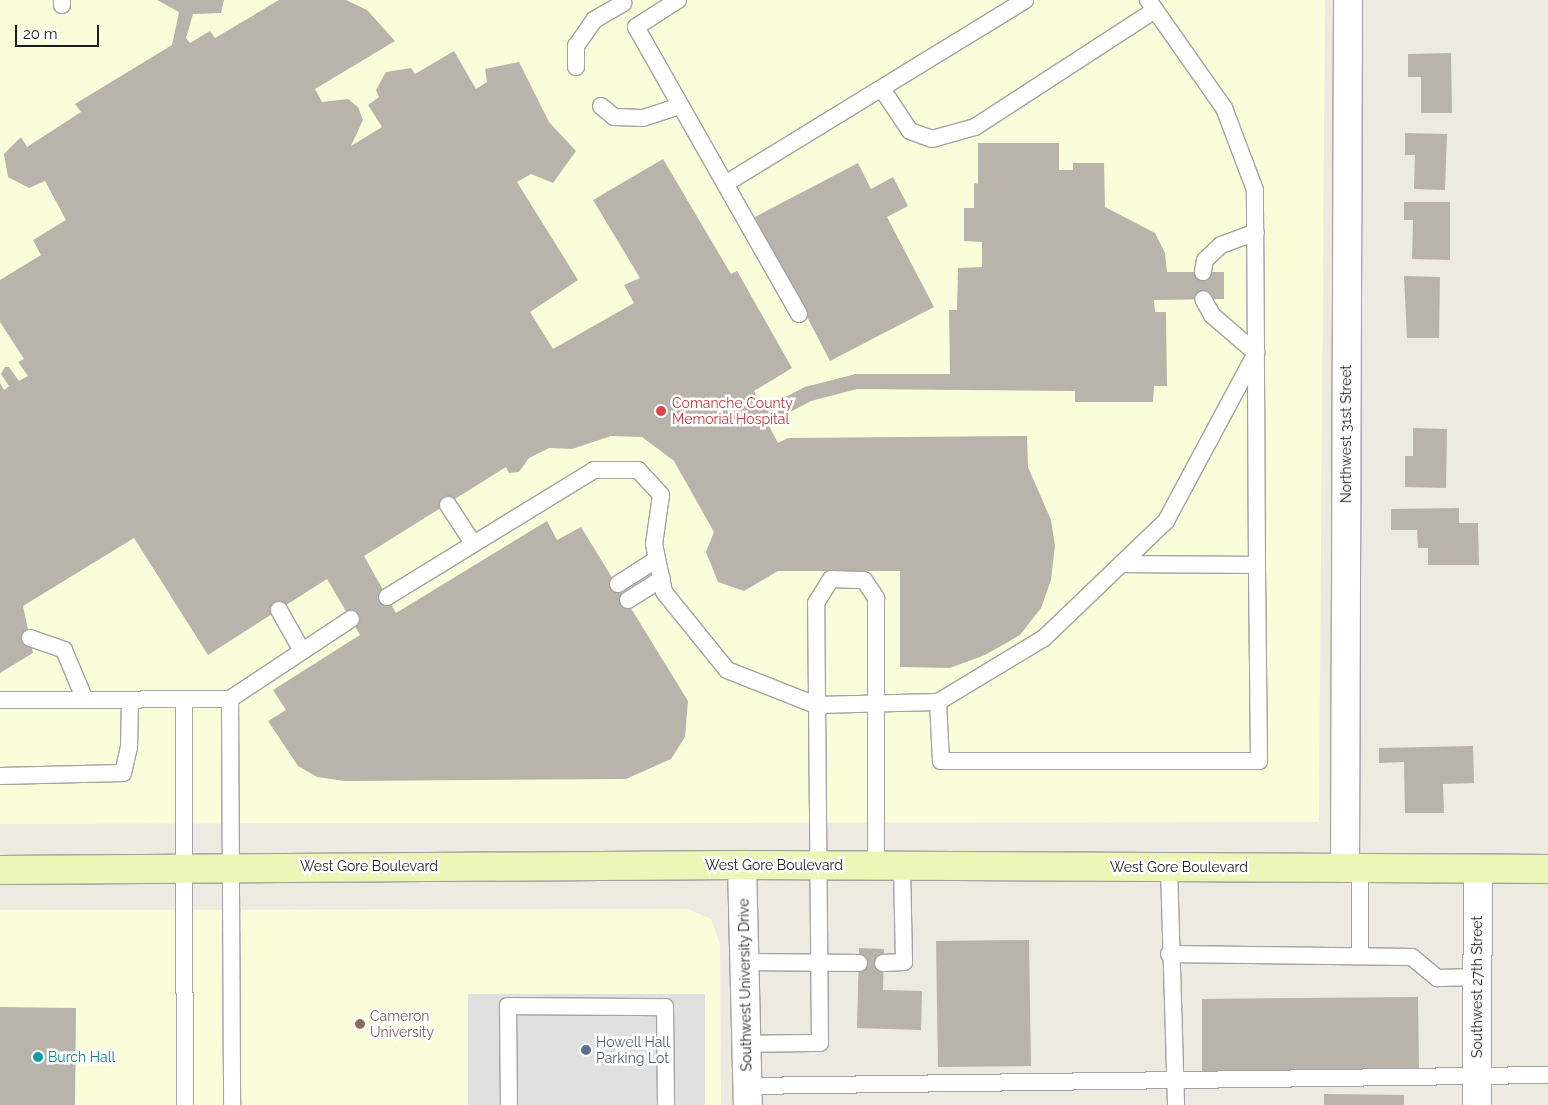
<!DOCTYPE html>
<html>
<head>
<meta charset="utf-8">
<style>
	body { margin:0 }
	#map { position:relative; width:1548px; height:1105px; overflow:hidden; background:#edeae2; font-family:Raleway,sans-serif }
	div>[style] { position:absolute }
	.education>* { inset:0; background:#f9fdda }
	.parking>* { inset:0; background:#e0e0e0 }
	.building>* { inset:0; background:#b9b3ab }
	.roads { filter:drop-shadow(1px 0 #a3a3a3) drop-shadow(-1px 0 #a3a3a3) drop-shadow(0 1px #a3a3a3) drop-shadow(0 -1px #a3a3a3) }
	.service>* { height:16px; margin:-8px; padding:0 8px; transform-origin:8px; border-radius:8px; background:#fff }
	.minor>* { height:28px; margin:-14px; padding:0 14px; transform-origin:14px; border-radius:14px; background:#fff }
	.tertiary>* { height:28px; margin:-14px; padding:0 14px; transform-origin:14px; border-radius:14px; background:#fff }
	.secondary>* { height:28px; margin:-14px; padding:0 14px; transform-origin:14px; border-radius:14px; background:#ecf6b6 }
	.dots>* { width:14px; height:14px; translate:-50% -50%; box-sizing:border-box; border:2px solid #fff; border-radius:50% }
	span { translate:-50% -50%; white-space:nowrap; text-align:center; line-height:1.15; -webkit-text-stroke:5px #fff; paint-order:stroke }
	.health-label { font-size:14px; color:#be3a42 }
	.left { translate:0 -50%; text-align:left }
	.street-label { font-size:14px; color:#1c1c1c }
	.education-label { font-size:14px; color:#785e54 }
	.service-label { font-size:14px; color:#4e5e75 }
	.culture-label { font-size:14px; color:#0d838f }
	.scale { position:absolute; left:15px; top:25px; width:84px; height:22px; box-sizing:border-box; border:2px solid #1c1c1c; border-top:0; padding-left:6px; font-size:15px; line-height:18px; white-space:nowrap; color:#1c1c1c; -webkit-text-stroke:4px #fff; paint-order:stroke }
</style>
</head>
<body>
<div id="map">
	<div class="education">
		<i style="clip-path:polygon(0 0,1325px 0,1319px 822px,0 824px)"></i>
		<i style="clip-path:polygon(688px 909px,711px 919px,720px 944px,721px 1105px,0 1105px,0 910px)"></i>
	</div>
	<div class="parking">
		<i style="clip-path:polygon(468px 994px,705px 994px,705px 1105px,468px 1105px)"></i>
	</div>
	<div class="building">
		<i style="clip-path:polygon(157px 0,224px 0,221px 13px,193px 14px,186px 38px,190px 43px,210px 31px,215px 38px,279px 0,346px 0,367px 10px,395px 41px,315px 89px,322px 102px,348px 99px,358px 107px,363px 120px,351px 146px,382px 127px,368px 105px,379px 97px,376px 90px,386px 72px,411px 68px,415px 74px,454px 51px,476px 89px,487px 82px,485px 69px,519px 62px,549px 122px,576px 151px,553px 183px,531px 174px,517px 182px,578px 280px,530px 312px,553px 349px,634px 303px,624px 285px,640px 278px,593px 200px,663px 159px,731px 274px,737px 271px,792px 368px,754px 391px,762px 409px,805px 387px,856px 374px,950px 374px,949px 310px,957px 310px,958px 268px,982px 267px,982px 242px,964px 241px,964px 208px,974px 208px,974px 183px,978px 184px,978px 143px,1059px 143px,1059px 170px,1073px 170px,1073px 163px,1104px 163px,1105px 207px,1155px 233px,1165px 253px,1167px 272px,1224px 272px,1224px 299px,1154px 300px,1155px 312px,1166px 312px,1167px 386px,1154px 386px,1153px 402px,1075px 402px,1075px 391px,857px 389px,811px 401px,768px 424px,778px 443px,788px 438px,1027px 436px,1028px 467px,1051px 520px,1055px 546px,1051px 580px,1041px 608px,1020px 635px,985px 655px,950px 668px,900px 667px,900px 571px,778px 571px,744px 591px,718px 582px,706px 552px,714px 532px,674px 461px,642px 437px,611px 436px,572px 449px,549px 448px,529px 458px,519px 472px,509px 473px,506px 467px,364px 556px,396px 613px,547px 521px,557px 540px,581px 527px,688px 701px,685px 737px,671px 759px,626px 779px,345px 781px,317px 777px,298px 766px,268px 721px,286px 710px,273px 690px,360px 635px,327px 579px,208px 655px,134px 538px,23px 606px,33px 653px,0 673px,0 383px,4px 390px,9px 386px,1px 374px,5px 367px,9px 367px,19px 381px,28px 376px,18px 362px,24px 359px,0 322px,0 280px,41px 255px,33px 240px,66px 220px,45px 181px,29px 188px,8px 177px,4px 154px,21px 137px,27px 147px,81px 112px,75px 104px,172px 45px,179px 12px)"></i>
		<i style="clip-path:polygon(1451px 53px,1452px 113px,1421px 113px,1421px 77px,1408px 77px,1408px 54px)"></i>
		<i style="clip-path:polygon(1405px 133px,1447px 134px,1445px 190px,1414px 189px,1415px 155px,1405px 155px)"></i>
		<i style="clip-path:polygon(858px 163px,871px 189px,893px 177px,908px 206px,887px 217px,934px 307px,830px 361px,755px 217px)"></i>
		<i style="clip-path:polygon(1404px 202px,1450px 202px,1450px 260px,1412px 259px,1413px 220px,1404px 220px)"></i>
		<i style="clip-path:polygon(1404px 276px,1440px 277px,1439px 338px,1407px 338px)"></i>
		<i style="clip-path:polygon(1413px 428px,1447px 429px,1446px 488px,1405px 487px,1405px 456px,1413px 456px)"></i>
		<i style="clip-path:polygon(1459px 508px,1459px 523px,1478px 523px,1479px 565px,1428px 565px,1428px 548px,1418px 548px,1417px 530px,1391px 530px,1391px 509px)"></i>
		<i style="clip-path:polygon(1473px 746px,1474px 783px,1443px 784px,1444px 813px,1405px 813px,1404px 762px,1379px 763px,1379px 748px)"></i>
		<i style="clip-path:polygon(1029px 940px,1031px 1066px,938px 1067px,936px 941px)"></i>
		<i style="clip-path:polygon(859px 948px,884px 949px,883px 990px,922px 991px,921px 1030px,857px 1028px)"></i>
		<i style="clip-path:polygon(1418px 997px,1419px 1069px,1202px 1072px,1202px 999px)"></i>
		<i style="clip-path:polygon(0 1007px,76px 1008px,75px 1105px,0 1105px)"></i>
		<i style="clip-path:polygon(1324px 1094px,1404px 1095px,1404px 1105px,1324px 1105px)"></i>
	</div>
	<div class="roads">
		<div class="service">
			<i style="left:678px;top:0;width:50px;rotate:147.3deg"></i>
			<i style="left:636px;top:27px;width:330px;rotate:60.4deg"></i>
			<i style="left:62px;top:5px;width:5px;rotate:-90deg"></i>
			<i style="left:576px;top:67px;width:21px;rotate:-90deg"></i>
			<i style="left:576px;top:46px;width:32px;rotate:-55deg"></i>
			<i style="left:594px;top:20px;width:34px;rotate:-30deg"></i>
			<i style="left:882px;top:89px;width:50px;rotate:56.3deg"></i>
			<i style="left:910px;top:131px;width:23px;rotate:20deg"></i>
			<i style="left:932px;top:139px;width:45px;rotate:-15.6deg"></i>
			<i style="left:975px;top:127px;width:215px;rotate:-33deg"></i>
			<i style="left:601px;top:106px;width:17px;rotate:40deg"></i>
			<i style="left:614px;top:117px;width:29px;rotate:2deg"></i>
			<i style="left:643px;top:118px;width:38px;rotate:-18deg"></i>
			<i style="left:725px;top:184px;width:352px;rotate:-31.5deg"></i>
			<i style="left:1203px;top:272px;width:12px;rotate:-81deg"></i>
			<i style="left:1205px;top:260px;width:22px;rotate:-43deg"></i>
			<i style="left:1221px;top:245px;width:37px;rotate:-20deg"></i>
			<i style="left:448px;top:505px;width:45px;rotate:56.7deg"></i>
			<i style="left:1122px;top:564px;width:135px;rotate:0.4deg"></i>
			<i style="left:1257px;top:565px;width:212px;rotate:-90.3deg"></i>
			<i style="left:1256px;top:353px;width:58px;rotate:-139.2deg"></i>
			<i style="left:1212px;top:315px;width:18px;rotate:-119deg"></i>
			<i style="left:618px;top:584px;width:46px;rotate:-32.7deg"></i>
			<i style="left:387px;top:597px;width:243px;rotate:-31.5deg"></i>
			<i style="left:594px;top:470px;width:44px"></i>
			<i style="left:638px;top:470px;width:34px;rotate:47deg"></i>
			<i style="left:661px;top:495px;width:49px;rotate:98.1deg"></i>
			<i style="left:654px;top:544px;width:49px;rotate:78.2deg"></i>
			<i style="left:664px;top:592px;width:100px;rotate:51.1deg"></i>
			<i style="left:727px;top:670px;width:96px;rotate:21.5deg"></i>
			<i style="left:816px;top:705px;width:122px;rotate:-1.4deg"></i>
			<i style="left:938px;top:702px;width:124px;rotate:-31.1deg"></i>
			<i style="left:1044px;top:638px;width:169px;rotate:-43.8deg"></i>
			<i style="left:1166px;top:521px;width:191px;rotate:-61.8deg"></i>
			<i style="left:1256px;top:353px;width:163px;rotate:-90.4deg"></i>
			<i style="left:1255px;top:190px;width:88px;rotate:-110.7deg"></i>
			<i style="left:1224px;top:108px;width:132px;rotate:-125.1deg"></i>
			<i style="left:628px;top:600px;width:40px;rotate:-32deg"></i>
			<i style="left:279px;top:610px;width:47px;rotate:60.7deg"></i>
			<i style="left:30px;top:638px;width:36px;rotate:19deg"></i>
			<i style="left:64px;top:650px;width:54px;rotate:67.2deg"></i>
			<i style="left:230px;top:699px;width:406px;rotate:89.7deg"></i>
			<i style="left:0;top:700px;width:230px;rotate:-0.2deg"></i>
			<i style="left:230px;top:699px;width:145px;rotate:-33.5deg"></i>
			<i style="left:184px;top:701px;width:404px;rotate:89.9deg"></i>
			<i style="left:938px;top:702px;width:59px;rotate:87.1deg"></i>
			<i style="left:941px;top:761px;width:318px"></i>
			<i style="left:1259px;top:761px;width:196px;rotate:-90.6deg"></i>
			<i style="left:0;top:776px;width:123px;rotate:-1.4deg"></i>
			<i style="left:123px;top:773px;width:26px;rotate:-77deg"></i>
			<i style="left:129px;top:748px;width:48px;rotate:-88.8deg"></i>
			<i style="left:1169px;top:867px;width:238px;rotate:88.3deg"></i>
			<i style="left:1360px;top:868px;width:88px;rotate:90deg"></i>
			<i style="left:1169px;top:954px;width:243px;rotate:0.7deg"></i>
			<i style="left:1412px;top:957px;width:33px;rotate:40deg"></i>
			<i style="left:1437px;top:978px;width:40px;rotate:-1.4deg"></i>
			<i style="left:744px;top:962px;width:115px;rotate:0.5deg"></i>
			<i style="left:883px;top:963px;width:21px;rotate:-3deg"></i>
			<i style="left:904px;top:962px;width:96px;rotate:-91.2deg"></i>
			<i style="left:747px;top:1044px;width:73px;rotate:-0.8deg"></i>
			<i style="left:820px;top:1043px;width:440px;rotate:-90.5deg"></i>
			<i style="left:816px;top:603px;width:28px;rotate:-58deg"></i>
			<i style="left:831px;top:579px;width:33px;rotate:2deg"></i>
			<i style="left:864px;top:580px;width:22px;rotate:56deg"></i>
			<i style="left:876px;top:598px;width:267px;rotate:90deg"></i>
			<i style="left:747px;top:1086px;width:801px;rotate:-0.79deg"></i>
			<i style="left:509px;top:1105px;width:99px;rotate:-90.6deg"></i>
			<i style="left:508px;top:1006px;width:157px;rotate:0.4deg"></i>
			<i style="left:665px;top:1007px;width:98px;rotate:89.4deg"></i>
		</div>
		<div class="minor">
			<i style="left:742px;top:865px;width:240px;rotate:88.6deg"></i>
			<i style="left:1345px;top:868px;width:868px;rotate:-89.8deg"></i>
		</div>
		<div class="tertiary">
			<i style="left:1477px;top:1105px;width:236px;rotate:-89.8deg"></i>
		</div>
		<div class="secondary">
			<i style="left:0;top:870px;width:742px;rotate:-0.39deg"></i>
			<i style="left:742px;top:865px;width:806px;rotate:0.28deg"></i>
		</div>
	</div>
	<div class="dots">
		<i style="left:661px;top:411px;background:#e0444e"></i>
		<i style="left:360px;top:1024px;background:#8d6e63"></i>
		<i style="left:586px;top:1050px;background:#5c6f8a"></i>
		<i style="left:38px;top:1057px;background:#0f9aa8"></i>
	</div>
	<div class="health-label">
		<span class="left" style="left:672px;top:411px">Comanche County<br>Memorial Hospital</span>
	</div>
	<div class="street-label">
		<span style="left:1346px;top:434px;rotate:-90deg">Northwest 31st Street</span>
		<span style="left:774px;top:865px">West Gore Boulevard</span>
		<span style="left:369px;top:866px">West Gore Boulevard</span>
		<span style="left:1179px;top:867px">West Gore Boulevard</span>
		<span style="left:745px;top:985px;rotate:-91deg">Southwest University Drive</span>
		<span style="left:1477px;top:987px;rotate:-90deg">Southwest 27th Street</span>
	</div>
	<div class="education-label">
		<span class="left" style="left:370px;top:1024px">Cameron<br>University</span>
	</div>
	<div class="service-label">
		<span class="left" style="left:596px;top:1050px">Howell Hall<br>Parking Lot</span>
	</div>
	<div class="culture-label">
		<span class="left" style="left:48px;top:1057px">Burch Hall</span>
	</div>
	<div class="scale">20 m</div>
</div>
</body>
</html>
